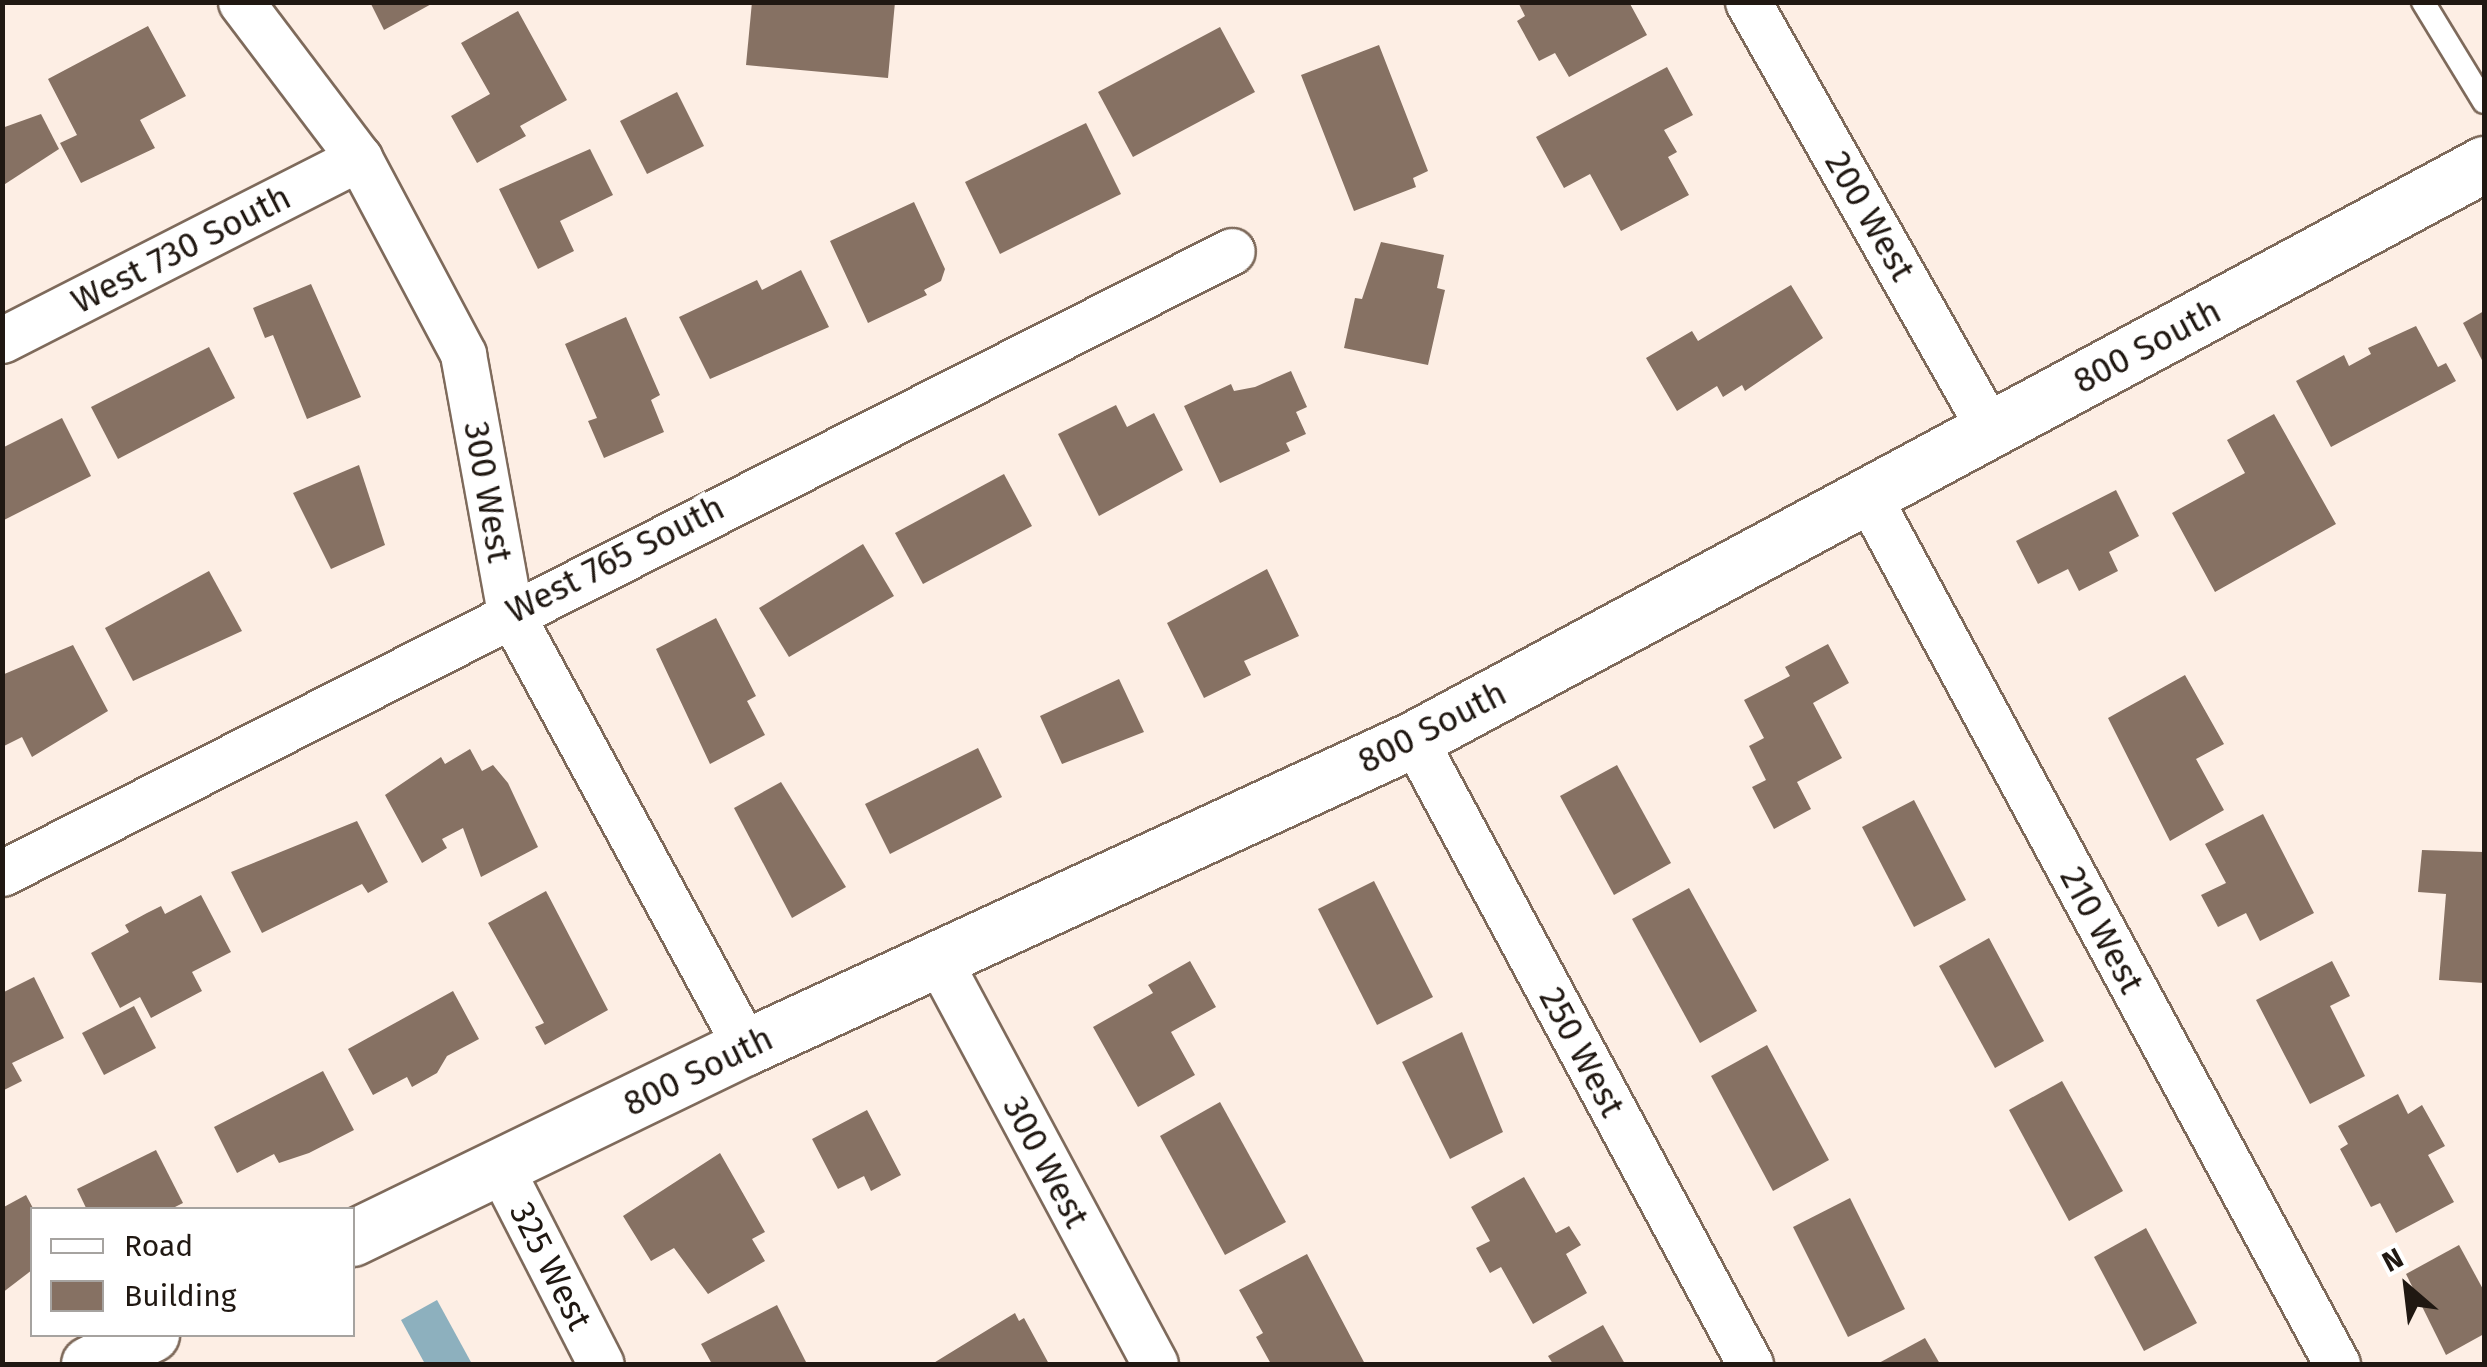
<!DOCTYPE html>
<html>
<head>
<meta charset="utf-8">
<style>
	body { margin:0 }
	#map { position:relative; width:2487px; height:1367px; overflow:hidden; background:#fdeee4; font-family:"Fira Sans",sans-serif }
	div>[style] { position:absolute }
	.water>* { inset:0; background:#8db0be }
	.building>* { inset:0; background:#867163 }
	.roads { filter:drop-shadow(2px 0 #7e6a5b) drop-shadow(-2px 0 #7e6a5b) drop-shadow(0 2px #7e6a5b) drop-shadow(0 -2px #7e6a5b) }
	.service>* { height:22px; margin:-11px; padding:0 11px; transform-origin:11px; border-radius:11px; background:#fff }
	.minor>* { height:45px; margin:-22.5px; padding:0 22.5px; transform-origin:22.5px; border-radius:22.5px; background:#fff }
	.secondary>* { height:55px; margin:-27.5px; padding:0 27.5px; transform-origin:27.5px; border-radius:27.5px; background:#fff }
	span { translate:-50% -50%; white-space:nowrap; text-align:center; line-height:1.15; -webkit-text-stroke:10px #fff; paint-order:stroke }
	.street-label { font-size:35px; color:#201812 }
	.frame { position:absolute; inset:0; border:5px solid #201812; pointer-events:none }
	.legend { position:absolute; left:30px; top:1207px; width:325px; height:130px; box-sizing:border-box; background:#fff; border:2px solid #a6a3a0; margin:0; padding:12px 18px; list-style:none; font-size:30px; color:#201812 }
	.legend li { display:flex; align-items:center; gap:20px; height:50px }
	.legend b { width:50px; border:2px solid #a6a3a0 }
	.north { position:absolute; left:2357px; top:1237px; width:100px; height:100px; -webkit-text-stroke:8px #fff; paint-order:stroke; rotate:332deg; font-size:28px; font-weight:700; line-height:40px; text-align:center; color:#201812 }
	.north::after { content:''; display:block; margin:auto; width:35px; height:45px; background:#201812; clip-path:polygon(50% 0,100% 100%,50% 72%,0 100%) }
</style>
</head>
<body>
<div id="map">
	<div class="water">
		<i style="clip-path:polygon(437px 1300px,472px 1364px,425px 1364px,401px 1320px)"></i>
	</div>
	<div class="building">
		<i style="clip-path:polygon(370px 2px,435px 2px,384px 30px)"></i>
		<i style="clip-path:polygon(752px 2px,895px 2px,888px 78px,746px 65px)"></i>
		<i style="clip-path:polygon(1518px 2px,1629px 2px,1647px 35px,1569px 77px,1555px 53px,1539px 61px,1517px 21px,1525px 16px)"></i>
		<i style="clip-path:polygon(518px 11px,567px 100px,520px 126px,526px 136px,477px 163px,451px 116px,490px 94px,461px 43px)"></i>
		<i style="clip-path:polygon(148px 26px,186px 96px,140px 120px,155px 148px,81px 183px,60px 143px,77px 135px,48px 79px)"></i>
		<i style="clip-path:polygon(1220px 27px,1255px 92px,1133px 157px,1098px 92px)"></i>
		<i style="clip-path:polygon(1379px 45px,1428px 171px,1413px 178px,1416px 187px,1354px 211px,1301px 75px)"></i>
		<i style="clip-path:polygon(1667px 67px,1693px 115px,1664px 130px,1677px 152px,1668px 157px,1689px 195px,1621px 231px,1590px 174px,1564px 188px,1536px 137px)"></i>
		<i style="clip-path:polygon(677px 92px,704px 146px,647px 174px,620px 121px)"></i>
		<i style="clip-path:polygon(41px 114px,59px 149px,2px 186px,2px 128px)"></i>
		<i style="clip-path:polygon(1086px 123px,1121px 194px,1000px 254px,965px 182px)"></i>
		<i style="clip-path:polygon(590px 149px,613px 195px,560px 221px,574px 251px,538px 269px,499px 189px)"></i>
		<i style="clip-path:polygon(914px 202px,945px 269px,941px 281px,924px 290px,927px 295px,868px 323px,830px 241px)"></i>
		<i style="clip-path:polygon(1381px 242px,1444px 255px,1437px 288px,1445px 290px,1428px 365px,1344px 348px,1355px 298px,1362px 299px)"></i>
		<i style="clip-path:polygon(801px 270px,829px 327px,710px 379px,679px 317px,757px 280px,762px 290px)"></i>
		<i style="clip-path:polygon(311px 284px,361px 397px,307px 419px,273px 335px,265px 338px,253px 308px)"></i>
		<i style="clip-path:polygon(1791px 285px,1823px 338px,1745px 391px,1742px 385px,1723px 397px,1717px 386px,1677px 411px,1646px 358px,1692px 331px,1698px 341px)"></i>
		<i style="clip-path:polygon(2484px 311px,2484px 364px,2463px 323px)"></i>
		<i style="clip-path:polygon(626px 317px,660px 395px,651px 400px,664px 432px,604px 458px,588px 421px,597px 418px,565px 344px)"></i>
		<i style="clip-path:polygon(2416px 326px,2438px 367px,2446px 363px,2456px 381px,2331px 447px,2296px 381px,2344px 355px,2349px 366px,2371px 354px,2368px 348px)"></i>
		<i style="clip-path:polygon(209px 347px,235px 398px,118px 459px,91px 407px)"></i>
		<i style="clip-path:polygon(1291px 371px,1307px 407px,1296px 412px,1306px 434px,1286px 443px,1290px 451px,1220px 483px,1184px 406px,1231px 384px,1234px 391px,1255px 387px)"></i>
		<i style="clip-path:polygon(1116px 405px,1127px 427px,1154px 413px,1183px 470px,1099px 516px,1058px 434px)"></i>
		<i style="clip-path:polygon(2274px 414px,2336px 524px,2215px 592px,2172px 513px,2245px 473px,2227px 440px)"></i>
		<i style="clip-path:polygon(62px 418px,91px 476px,2px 521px,2px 448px)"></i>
		<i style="clip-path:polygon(359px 465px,385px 545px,331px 569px,293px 493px)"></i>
		<i style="clip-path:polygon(1004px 474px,1032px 526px,923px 584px,895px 533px)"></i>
		<i style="clip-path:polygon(2116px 490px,2139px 536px,2109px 552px,2118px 571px,2079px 591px,2068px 569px,2038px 584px,2016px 541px)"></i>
		<i style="clip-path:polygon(863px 544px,894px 596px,789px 657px,759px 608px)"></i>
		<i style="clip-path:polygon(1267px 569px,1299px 636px,1244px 661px,1251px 675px,1204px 698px,1167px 623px)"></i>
		<i style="clip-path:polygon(209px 571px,242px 631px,133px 681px,105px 628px)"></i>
		<i style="clip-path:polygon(716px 618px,756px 696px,747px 701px,765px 735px,710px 764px,656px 649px)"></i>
		<i style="clip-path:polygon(1828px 644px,1849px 683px,1813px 703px,1842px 758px,1797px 782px,1811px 809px,1774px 829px,1752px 787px,1766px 780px,1749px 746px,1764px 738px,1744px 700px,1790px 676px,1785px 667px)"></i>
		<i style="clip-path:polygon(73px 645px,108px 711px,32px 757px,22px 737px,2px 747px,2px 675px)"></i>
		<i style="clip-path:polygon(2185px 675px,2224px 744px,2196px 759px,2224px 810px,2170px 841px,2108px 718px)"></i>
		<i style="clip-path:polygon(1119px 679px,1144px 732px,1062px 764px,1040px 716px)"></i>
		<i style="clip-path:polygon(978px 748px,1002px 797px,890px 854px,865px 804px)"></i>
		<i style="clip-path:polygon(470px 749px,482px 771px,493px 765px,508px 783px,538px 847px,481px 877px,463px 828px,442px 839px,447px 848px,422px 863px,385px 795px,441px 757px,445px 764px)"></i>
		<i style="clip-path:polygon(1617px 765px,1671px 863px,1614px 895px,1560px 796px)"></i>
		<i style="clip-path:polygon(781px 782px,846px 887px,792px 918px,734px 808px)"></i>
		<i style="clip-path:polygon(1914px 800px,1966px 900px,1914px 927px,1862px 827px)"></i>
		<i style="clip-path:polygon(2263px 814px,2314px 913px,2260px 941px,2246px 913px,2218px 927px,2201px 895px,2226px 883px,2205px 844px)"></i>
		<i style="clip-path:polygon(357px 821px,388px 882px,368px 893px,362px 884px,262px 933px,231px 872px)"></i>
		<i style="clip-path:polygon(2422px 850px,2484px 852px,2484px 983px,2439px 980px,2446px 894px,2418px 892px)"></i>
		<i style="clip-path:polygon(1374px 881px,1433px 997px,1377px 1025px,1318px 909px)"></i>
		<i style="clip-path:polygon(1689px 888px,1757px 1011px,1700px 1043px,1632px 919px)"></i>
		<i style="clip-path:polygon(546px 891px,608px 1010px,545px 1045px,535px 1027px,544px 1023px,488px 923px)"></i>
		<i style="clip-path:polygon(201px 895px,231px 952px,192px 972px,202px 991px,151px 1018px,140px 997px,120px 1008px,91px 953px,129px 932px,125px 925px,147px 913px,161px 906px,165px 914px)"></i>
		<i style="clip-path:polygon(1989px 938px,2044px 1041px,1995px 1068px,1939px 966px)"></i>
		<i style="clip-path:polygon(1190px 961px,1216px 1007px,1171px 1032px,1195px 1075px,1138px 1107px,1093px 1027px,1153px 993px,1148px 985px)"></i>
		<i style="clip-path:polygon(2332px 961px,2350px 996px,2330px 1006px,2365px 1076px,2310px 1104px,2256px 1000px)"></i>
		<i style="clip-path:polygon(34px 977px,64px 1038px,12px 1063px,22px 1081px,2px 1091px,2px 993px)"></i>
		<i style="clip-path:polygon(453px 991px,479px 1039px,447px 1056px,437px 1073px,412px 1087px,407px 1077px,373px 1095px,348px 1049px)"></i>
		<i style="clip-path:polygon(134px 1006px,156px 1048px,104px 1075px,82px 1033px)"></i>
		<i style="clip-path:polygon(1462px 1032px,1503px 1132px,1450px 1159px,1402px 1062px)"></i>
		<i style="clip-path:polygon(1767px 1045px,1829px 1160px,1773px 1191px,1711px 1076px)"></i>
		<i style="clip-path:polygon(323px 1071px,354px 1130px,309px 1153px,279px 1163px,274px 1154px,237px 1173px,214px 1127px)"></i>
		<i style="clip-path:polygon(2062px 1081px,2123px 1191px,2069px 1221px,2009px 1110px)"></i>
		<i style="clip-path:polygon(2398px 1094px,2408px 1114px,2422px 1105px,2445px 1146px,2428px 1155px,2454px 1202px,2396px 1233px,2380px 1203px,2371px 1207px,2340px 1149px,2348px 1144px,2338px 1126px)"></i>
		<i style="clip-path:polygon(1220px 1102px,1286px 1222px,1225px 1255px,1160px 1136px)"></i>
		<i style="clip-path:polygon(867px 1110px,901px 1175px,871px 1191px,864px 1176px,838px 1189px,812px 1139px)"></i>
		<i style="clip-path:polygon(156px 1150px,183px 1203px,169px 1210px,87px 1210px,77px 1189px)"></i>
		<i style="clip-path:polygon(720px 1153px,765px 1232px,752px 1239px,765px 1261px,708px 1294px,674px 1248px,651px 1261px,623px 1216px)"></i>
		<i style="clip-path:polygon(1524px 1177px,1556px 1233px,1569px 1226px,1581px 1245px,1566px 1254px,1587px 1293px,1533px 1324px,1501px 1267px,1490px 1273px,1476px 1248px,1490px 1241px,1471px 1207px)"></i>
		<i style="clip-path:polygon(26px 1195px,34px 1210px,32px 1270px,2px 1293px,2px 1208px)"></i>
		<i style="clip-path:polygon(1850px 1198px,1905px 1309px,1848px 1337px,1793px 1227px)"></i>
		<i style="clip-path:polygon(2146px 1228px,2197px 1323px,2144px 1351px,2094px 1257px)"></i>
		<i style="clip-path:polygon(2459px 1245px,2484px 1291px,2484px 1334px,2446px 1355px,2406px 1274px)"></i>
		<i style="clip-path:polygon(1307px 1254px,1365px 1364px,1271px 1364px,1256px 1337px,1263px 1333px,1239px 1290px)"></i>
		<i style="clip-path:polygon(777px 1305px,807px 1364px,712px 1364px,701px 1344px)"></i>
		<i style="clip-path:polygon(1015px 1313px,1019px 1321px,1024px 1318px,1049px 1364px,932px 1364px)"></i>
		<i style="clip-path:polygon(1603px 1325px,1625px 1364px,1553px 1364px,1548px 1356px)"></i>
		<i style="clip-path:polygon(1925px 1338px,1940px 1364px,1877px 1364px)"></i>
	</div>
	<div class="roads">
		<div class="service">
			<i style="left:2423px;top:2px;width:117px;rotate:58.6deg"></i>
		</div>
		<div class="minor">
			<i style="left:241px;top:2px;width:196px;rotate:52.9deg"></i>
			<i style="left:359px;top:158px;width:222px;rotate:62deg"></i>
			<i style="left:463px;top:354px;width:262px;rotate:79.7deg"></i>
			<i style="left:510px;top:612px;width:495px;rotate:61.5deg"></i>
			<i style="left:1748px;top:2px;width:493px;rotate:60.5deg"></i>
			<i style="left:2px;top:340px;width:401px;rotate:-27deg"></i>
			<i style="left:1868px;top:496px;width:987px;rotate:61.62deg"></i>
			<i style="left:1414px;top:739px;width:710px;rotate:61.74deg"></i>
			<i style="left:2px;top:873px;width:1378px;rotate:-26.83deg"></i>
			<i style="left:938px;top:959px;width:459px;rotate:61.8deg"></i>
			<i style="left:500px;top:1167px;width:221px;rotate:62.9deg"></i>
		</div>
		<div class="secondary">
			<i style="left:352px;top:1238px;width:438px;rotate:-25.9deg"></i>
			<i style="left:746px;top:1047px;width:736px;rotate:-24.75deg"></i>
			<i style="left:1414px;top:739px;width:1215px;rotate:-28.25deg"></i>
			<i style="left:89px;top:1364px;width:69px;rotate:-25.8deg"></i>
		</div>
	</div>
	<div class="street-label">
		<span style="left:1870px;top:216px;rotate:60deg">200 West</span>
		<span style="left:181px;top:249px;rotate:-27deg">West 730 South</span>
		<span style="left:2147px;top:346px;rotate:-28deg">800 South</span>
		<span style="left:488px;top:492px;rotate:80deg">300 West</span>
		<span style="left:615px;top:559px;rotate:-27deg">West 765 South</span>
		<span style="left:1432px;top:727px;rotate:-27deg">800 South</span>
		<span style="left:2102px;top:930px;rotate:62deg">210 West</span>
		<span style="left:1582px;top:1052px;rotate:62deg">250 West</span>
		<span style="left:698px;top:1071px;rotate:-26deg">800 South</span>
		<span style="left:1046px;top:1162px;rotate:62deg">300 West</span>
		<span style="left:551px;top:1266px;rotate:63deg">325 West</span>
	</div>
	<div class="frame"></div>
	<ul class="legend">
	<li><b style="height:12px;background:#fff"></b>Road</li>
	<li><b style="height:28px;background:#867163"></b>Building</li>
	</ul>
	<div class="north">N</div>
</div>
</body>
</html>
